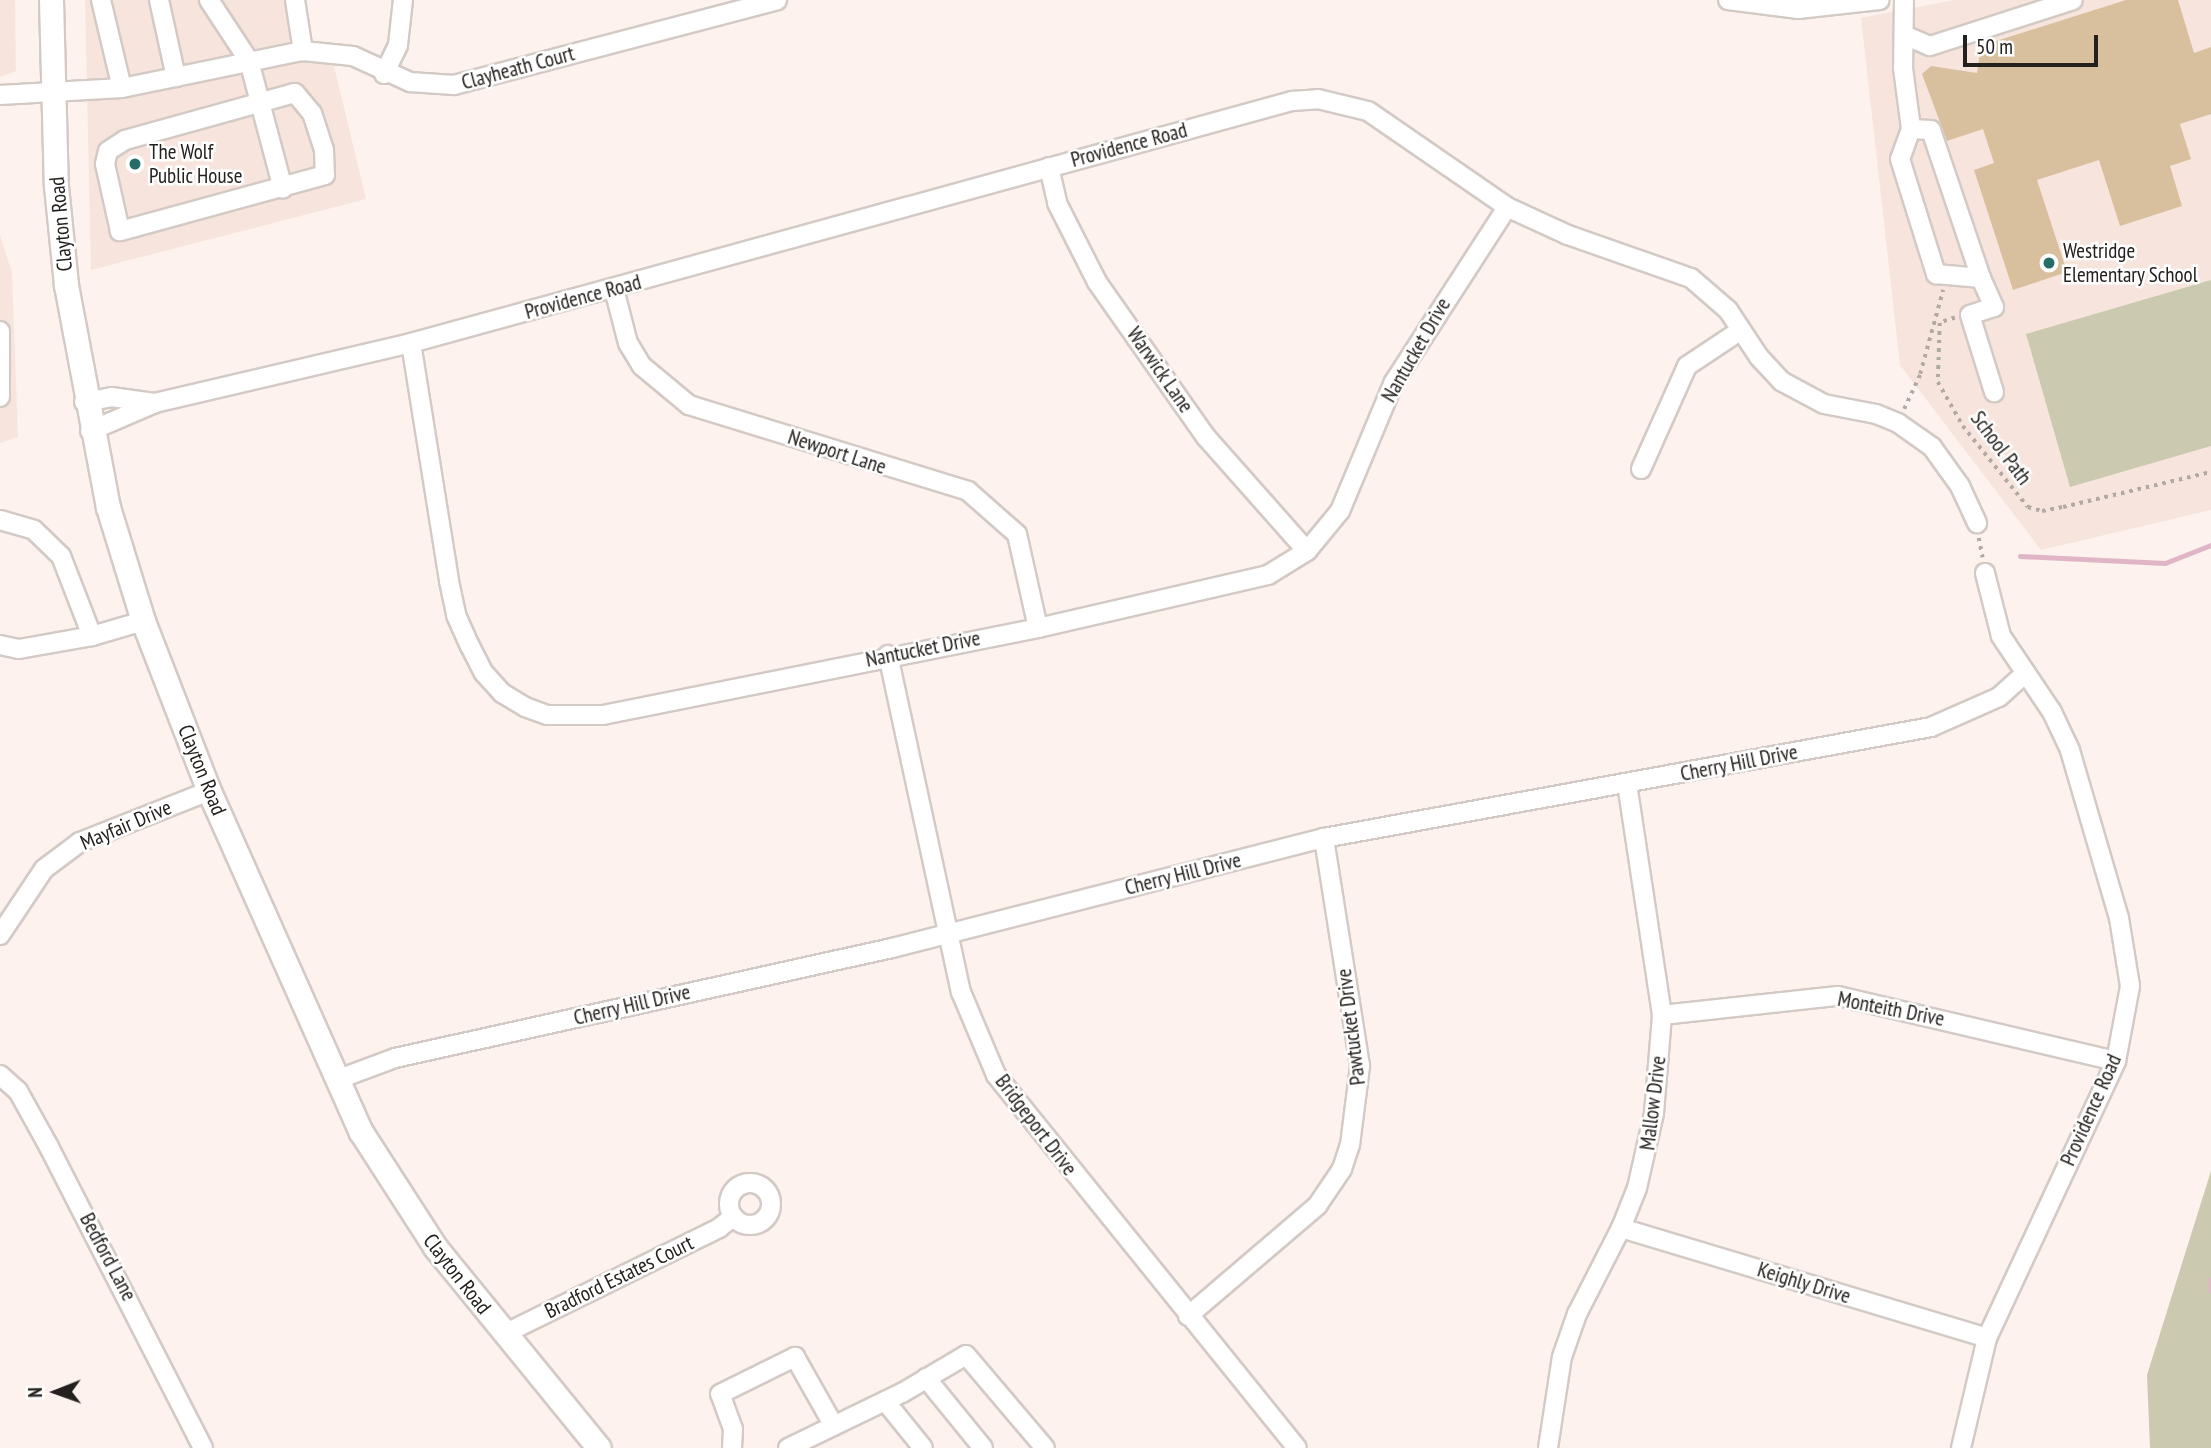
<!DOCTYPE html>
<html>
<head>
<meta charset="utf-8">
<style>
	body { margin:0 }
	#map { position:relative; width:2211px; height:1448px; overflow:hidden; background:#fdf2ed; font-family:"PT Sans Narrow",sans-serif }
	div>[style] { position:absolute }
	.built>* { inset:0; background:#f7e5dd }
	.green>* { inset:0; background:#cbc9af }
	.stream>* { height:5px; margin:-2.5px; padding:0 2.5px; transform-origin:2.5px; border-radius:2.5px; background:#e0b6c7 }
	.building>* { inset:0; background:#d8bf9d }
	.path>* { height:3.5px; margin-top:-1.75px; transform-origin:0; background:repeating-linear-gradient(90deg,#b2a9a5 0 3.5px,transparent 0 8.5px) }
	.roads { filter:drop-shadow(2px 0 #d4cac5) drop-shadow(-2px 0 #d4cac5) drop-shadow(0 2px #d4cac5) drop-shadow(0 -2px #d4cac5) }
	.minor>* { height:18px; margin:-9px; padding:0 9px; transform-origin:9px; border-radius:9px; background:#fff }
	.minor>.ring { margin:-9px; padding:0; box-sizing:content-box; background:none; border:18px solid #fff; border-radius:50% }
	.major>* { height:23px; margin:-11.5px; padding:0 11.5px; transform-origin:11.5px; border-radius:11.5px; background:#fff }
	.dots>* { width:19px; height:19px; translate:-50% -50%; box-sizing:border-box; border:4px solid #fff; border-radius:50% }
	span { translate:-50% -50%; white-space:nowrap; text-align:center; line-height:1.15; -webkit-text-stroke:5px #fff; paint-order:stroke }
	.street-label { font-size:21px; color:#24201e }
	.poi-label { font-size:21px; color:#24201e }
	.left { translate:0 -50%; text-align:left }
	.north { position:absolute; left:21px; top:1357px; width:70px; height:70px; -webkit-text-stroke:5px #fff; paint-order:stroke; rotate:269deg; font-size:19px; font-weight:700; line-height:28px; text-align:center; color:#24201e }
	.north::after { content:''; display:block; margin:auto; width:24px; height:32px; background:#24201e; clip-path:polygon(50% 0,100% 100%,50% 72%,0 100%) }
	.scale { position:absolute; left:1963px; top:35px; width:135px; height:32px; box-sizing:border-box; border:4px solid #24201e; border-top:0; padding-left:9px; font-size:21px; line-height:24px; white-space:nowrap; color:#24201e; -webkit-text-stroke:5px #fff; paint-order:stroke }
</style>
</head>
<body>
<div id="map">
	<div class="built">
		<i style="clip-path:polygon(0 0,15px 0,16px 71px,0 77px)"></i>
		<i style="clip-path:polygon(85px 0,285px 0,289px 31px,334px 66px,366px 199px,91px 270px)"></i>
		<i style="clip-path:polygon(1954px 0,2211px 0,2211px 510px,2041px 550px,1900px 365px,1861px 18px)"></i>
		<i style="clip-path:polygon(0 235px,12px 273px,18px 437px,0 443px)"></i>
	</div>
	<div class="green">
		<i style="clip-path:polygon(2211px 280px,2211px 446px,2070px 487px,2026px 334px)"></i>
		<i style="clip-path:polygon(2211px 1171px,2211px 1448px,2150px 1448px,2147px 1375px)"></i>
	</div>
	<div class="stream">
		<i style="left:2020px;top:556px;width:145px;rotate:2.8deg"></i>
		<i style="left:2165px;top:563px;width:49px;rotate:-21.4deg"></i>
		<i style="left:2211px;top:1279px;width:12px;rotate:90deg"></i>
	</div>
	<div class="building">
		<i style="clip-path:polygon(2126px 0,2178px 0,2194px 53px,2211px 47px,2211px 114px,2180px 124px,2191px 159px,2170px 166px,2182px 206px,2120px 226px,2099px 160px,2037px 180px,2067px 272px,2013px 290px,1974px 170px,1994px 163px,1983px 129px,1947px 141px,1922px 74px,1931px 66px,1977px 73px,1980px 52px,1993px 42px)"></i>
	</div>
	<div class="path">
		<i style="left:1955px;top:318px;width:16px;rotate:162deg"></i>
		<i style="left:1940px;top:323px;width:59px;rotate:91.9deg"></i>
		<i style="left:1938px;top:382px;width:51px;rotate:60.4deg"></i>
		<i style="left:1963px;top:426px;width:104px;rotate:51.3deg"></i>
		<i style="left:2028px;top:507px;width:15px;rotate:16deg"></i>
		<i style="left:2042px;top:511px;width:21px;rotate:-11deg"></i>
		<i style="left:2063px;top:507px;width:152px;rotate:-13.3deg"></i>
		<i style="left:1904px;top:409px;width:38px;rotate:-65deg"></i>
		<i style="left:1920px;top:374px;width:87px;rotate:-74.7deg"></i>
		<i style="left:1979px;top:538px;width:20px;rotate:79deg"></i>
	</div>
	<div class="roads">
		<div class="minor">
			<i style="left:101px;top:0;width:90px;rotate:76.6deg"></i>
			<i style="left:159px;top:0;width:79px;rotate:77.6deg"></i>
			<i style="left:209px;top:0;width:73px;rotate:56.7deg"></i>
			<i style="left:249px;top:61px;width:132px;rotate:75.1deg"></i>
			<i style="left:295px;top:0;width:52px;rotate:81.1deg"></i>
			<i style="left:1728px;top:0;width:71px;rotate:7.3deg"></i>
			<i style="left:1798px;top:9px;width:82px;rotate:-6.3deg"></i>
			<i style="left:1904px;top:0;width:68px;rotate:90.8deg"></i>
			<i style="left:1903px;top:68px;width:62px;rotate:82.5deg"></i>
			<i style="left:1911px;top:129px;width:32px;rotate:110deg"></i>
			<i style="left:1900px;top:159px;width:121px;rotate:72.6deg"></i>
			<i style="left:1936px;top:274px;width:45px;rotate:5.1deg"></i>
			<i style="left:1981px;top:278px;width:156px;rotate:-108.7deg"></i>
			<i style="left:1931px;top:130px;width:20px;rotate:-177deg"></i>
			<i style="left:1904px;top:35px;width:28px;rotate:23deg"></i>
			<i style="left:1930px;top:46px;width:150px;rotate:-17.8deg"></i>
			<i style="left:384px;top:74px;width:32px;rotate:-64deg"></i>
			<i style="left:398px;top:45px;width:45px;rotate:-83.7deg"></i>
			<i style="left:295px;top:93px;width:26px;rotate:50deg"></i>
			<i style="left:312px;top:113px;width:39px;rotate:72deg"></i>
			<i style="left:324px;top:150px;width:25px;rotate:88deg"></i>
			<i style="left:325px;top:175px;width:213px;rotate:164.7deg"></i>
			<i style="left:120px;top:231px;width:69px;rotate:-102.6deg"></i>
			<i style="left:105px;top:164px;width:13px;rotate:-77deg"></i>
			<i style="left:108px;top:151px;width:20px;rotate:-33deg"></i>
			<i style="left:125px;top:140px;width:176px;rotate:-15.5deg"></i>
			<i style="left:0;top:95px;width:122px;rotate:-3.3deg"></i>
			<i style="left:122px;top:88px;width:185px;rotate:-11.6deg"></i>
			<i style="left:303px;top:51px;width:50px;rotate:5.7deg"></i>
			<i style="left:353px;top:56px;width:63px;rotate:24.5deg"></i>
			<i style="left:410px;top:82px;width:44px;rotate:3.9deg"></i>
			<i style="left:454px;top:85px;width:334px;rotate:-14.7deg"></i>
			<i style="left:1049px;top:167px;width:37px;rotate:77deg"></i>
			<i style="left:1057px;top:203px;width:89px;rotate:63.1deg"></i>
			<i style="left:1097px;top:282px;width:189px;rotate:54.9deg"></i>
			<i style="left:1206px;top:437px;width:152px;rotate:48.5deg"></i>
			<i style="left:1981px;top:278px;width:32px;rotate:66deg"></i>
			<i style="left:1994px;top:307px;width:25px;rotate:162deg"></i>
			<i style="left:1970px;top:315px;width:81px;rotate:72.7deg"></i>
			<i style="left:614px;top:289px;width:56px;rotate:75.5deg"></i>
			<i style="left:628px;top:343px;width:27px;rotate:59deg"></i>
			<i style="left:642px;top:366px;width:61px;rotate:39.7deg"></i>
			<i style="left:689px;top:405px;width:292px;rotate:17.1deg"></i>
			<i style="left:968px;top:491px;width:65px;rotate:41.3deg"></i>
			<i style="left:1017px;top:534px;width:96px;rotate:77.4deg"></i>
			<i style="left:0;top:331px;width:66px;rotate:90deg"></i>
			<i style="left:411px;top:343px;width:241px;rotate:80.9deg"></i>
			<i style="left:449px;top:581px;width:35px;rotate:78deg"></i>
			<i style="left:456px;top:615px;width:34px;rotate:66deg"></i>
			<i style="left:470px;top:646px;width:30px;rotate:63deg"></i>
			<i style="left:484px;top:673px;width:27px;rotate:48deg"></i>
			<i style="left:502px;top:693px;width:27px;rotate:31deg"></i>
			<i style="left:525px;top:707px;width:23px;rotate:20deg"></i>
			<i style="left:547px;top:715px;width:56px"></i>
			<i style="left:603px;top:715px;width:444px;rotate:-11.3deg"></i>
			<i style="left:1038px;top:628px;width:236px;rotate:-13deg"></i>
			<i style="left:1268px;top:575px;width:46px;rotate:-31.6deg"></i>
			<i style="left:1307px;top:551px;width:52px;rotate:-50.5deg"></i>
			<i style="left:1340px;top:511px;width:140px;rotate:-67.3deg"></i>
			<i style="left:1394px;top:382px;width:208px;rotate:-57.1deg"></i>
			<i style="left:84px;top:402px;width:27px;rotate:-10deg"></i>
			<i style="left:111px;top:397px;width:44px;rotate:7.8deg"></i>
			<i style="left:90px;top:431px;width:71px;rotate:-23.3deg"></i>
			<i style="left:155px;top:403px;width:263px;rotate:-13.2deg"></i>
			<i style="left:411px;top:343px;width:914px;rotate:-15.36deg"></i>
			<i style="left:1292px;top:101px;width:26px;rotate:-4deg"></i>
			<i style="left:1318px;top:99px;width:51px;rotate:13.5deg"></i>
			<i style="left:1368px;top:111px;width:169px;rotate:34.6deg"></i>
			<i style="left:1507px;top:207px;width:67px;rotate:24.7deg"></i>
			<i style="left:1568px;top:235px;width:130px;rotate:19.3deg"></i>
			<i style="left:1691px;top:278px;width:49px;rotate:40.9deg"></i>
			<i style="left:1728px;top:310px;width:56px;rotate:56.6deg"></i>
			<i style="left:1759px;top:357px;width:33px;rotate:47deg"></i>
			<i style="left:1781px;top:381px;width:49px;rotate:28.1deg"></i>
			<i style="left:1824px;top:404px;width:53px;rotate:10.9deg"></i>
			<i style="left:1876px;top:414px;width:24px;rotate:22deg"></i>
			<i style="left:1898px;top:423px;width:42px;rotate:35.2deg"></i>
			<i style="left:1932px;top:447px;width:48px;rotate:54.3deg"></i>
			<i style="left:1960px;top:486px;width:41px;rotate:65.3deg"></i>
			<i style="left:1641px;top:469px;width:113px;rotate:-65.9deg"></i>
			<i style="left:1687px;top:366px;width:65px;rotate:-33.7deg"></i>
			<i style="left:0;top:520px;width:35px;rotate:16deg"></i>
			<i style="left:34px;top:530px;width:37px;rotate:44deg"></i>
			<i style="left:61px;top:556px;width:86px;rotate:68.8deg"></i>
			<i style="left:0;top:645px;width:19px;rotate:12deg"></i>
			<i style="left:19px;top:649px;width:74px;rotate:-10.1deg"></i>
			<i style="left:92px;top:636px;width:53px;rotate:-16.4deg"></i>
			<i style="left:888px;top:655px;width:345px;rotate:77.8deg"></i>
			<i style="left:961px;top:992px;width:90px;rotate:67.1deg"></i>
			<i style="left:996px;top:1075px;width:479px;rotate:51.1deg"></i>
			<i style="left:0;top:935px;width:79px;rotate:-56.3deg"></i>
			<i style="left:44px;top:869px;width:45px;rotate:-36.9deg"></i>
			<i style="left:80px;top:842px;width:139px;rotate:-21.6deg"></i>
			<i style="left:1662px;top:1015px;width:177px;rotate:-6.2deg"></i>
			<i style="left:1838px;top:996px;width:285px;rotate:13.2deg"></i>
			<i style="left:0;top:1075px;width:24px;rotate:42deg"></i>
			<i style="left:18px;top:1091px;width:64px;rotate:61deg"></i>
			<i style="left:49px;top:1147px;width:338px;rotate:62.9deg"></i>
			<i style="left:336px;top:1080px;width:63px;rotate:-20.4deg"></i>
			<i style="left:395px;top:1058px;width:509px;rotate:-12.48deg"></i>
			<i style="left:892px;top:948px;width:446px;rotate:-14.3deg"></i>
			<i style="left:1324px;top:838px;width:617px;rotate:-10.36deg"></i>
			<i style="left:1931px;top:727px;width:74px;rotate:-23.8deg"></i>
			<i style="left:1999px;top:697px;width:36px;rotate:-42deg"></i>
			<i class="ring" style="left:729px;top:1183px;width:24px;height:24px"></i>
			<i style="left:1621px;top:1228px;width:382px;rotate:16.7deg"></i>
			<i style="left:1188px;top:1316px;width:170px;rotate:-40.5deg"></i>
			<i style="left:1317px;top:1206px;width:45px;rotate:-56deg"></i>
			<i style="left:1342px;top:1169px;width:25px;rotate:-72deg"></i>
			<i style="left:1350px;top:1145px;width:80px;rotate:-82.8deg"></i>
			<i style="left:1360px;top:1066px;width:231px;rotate:-99deg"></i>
			<i style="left:504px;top:1334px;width:240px;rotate:-26.2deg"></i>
			<i style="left:719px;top:1228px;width:18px;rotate:-38deg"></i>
			<i style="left:926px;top:1378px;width:90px;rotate:50.8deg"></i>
			<i style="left:885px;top:1401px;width:60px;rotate:51deg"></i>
			<i style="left:732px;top:1448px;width:19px;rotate:-87deg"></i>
			<i style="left:733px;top:1429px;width:37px;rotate:-110deg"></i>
			<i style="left:720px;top:1394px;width:84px;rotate:-26.3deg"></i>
			<i style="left:795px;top:1357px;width:79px;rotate:60.5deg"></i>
			<i style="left:788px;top:1448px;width:127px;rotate:-25.8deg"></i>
			<i style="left:902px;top:1393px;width:74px;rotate:-30.7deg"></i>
			<i style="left:966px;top:1355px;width:122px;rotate:49.7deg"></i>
			<i style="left:1548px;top:1448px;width:92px;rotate:-81.3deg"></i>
			<i style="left:1562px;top:1357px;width:46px;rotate:-70.8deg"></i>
			<i style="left:1577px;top:1314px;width:97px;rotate:-62.9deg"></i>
			<i style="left:1621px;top:1228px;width:43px;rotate:-68.2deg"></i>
			<i style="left:1637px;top:1188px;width:77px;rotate:-77.2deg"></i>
			<i style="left:1654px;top:1113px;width:98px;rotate:-85.3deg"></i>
			<i style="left:1662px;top:1015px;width:234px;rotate:-98.6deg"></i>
			<i style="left:1961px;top:1448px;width:113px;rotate:-76.7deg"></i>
			<i style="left:1987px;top:1338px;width:306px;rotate:-65deg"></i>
			<i style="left:2116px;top:1061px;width:76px;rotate:-79.4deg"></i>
			<i style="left:2130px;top:986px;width:69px;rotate:-99.2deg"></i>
			<i style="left:2119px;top:918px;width:175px;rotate:-106.3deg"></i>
			<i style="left:2070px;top:750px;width:42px;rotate:-115.3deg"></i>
			<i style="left:2052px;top:712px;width:92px;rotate:-123.9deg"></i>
			<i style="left:2001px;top:636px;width:65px;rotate:-104.3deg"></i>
		</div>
		<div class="major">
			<i style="left:51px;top:0;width:186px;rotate:88.5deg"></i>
			<i style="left:56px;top:186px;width:100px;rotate:84.2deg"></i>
			<i style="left:66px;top:285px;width:226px;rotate:79.3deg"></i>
			<i style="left:108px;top:507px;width:119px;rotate:72.9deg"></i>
			<i style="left:143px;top:621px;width:182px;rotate:68.8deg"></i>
			<i style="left:209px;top:791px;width:373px;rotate:66deg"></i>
			<i style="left:361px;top:1132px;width:137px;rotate:57.2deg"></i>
			<i style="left:435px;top:1247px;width:259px;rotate:50.8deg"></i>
		</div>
	</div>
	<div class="dots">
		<i style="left:135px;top:164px;background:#246e67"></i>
		<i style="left:2049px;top:263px;background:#246e67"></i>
	</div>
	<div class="street-label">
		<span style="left:518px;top:68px;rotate:-15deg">Clayheath Court</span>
		<span style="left:1129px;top:145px;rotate:-15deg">Providence Road</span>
		<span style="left:61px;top:224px;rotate:-95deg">Clayton Road</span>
		<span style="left:583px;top:297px;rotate:-15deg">Providence Road</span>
		<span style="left:1416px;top:350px;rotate:-60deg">Nantucket Drive</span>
		<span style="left:1160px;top:370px;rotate:55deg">Warwick Lane</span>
		<span style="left:2001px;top:448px;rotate:53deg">School Path</span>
		<span style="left:837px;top:452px;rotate:18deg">Newport Lane</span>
		<span style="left:923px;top:649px;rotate:-11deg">Nantucket Drive</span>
		<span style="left:1739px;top:763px;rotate:-11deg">Cherry Hill Drive</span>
		<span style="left:202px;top:770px;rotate:68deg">Clayton Road</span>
		<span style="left:126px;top:825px;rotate:-23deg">Mayfair Drive</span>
		<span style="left:1183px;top:874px;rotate:-14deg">Cherry Hill Drive</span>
		<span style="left:632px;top:1005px;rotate:-13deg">Cherry Hill Drive</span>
		<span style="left:1891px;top:1009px;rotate:11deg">Monteith Drive</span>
		<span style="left:1351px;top:1027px;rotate:-97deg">Pawtucket Drive</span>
		<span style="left:1653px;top:1103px;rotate:-83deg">Mallow Drive</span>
		<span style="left:2091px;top:1110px;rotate:-66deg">Providence Road</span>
		<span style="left:1036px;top:1125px;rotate:53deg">Bridgeport Drive</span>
		<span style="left:108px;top:1257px;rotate:62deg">Bedford Lane</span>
		<span style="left:457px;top:1274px;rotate:52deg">Clayton Road</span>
		<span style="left:619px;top:1277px;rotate:-26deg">Bradford Estates Court</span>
		<span style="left:1804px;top:1283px;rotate:17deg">Keighly Drive</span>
	</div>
	<div class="poi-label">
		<span class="left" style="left:149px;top:164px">The Wolf<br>Public House</span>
		<span class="left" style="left:2063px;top:263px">Westridge<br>Elementary School</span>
	</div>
	<div class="north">N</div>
	<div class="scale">50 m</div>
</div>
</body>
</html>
